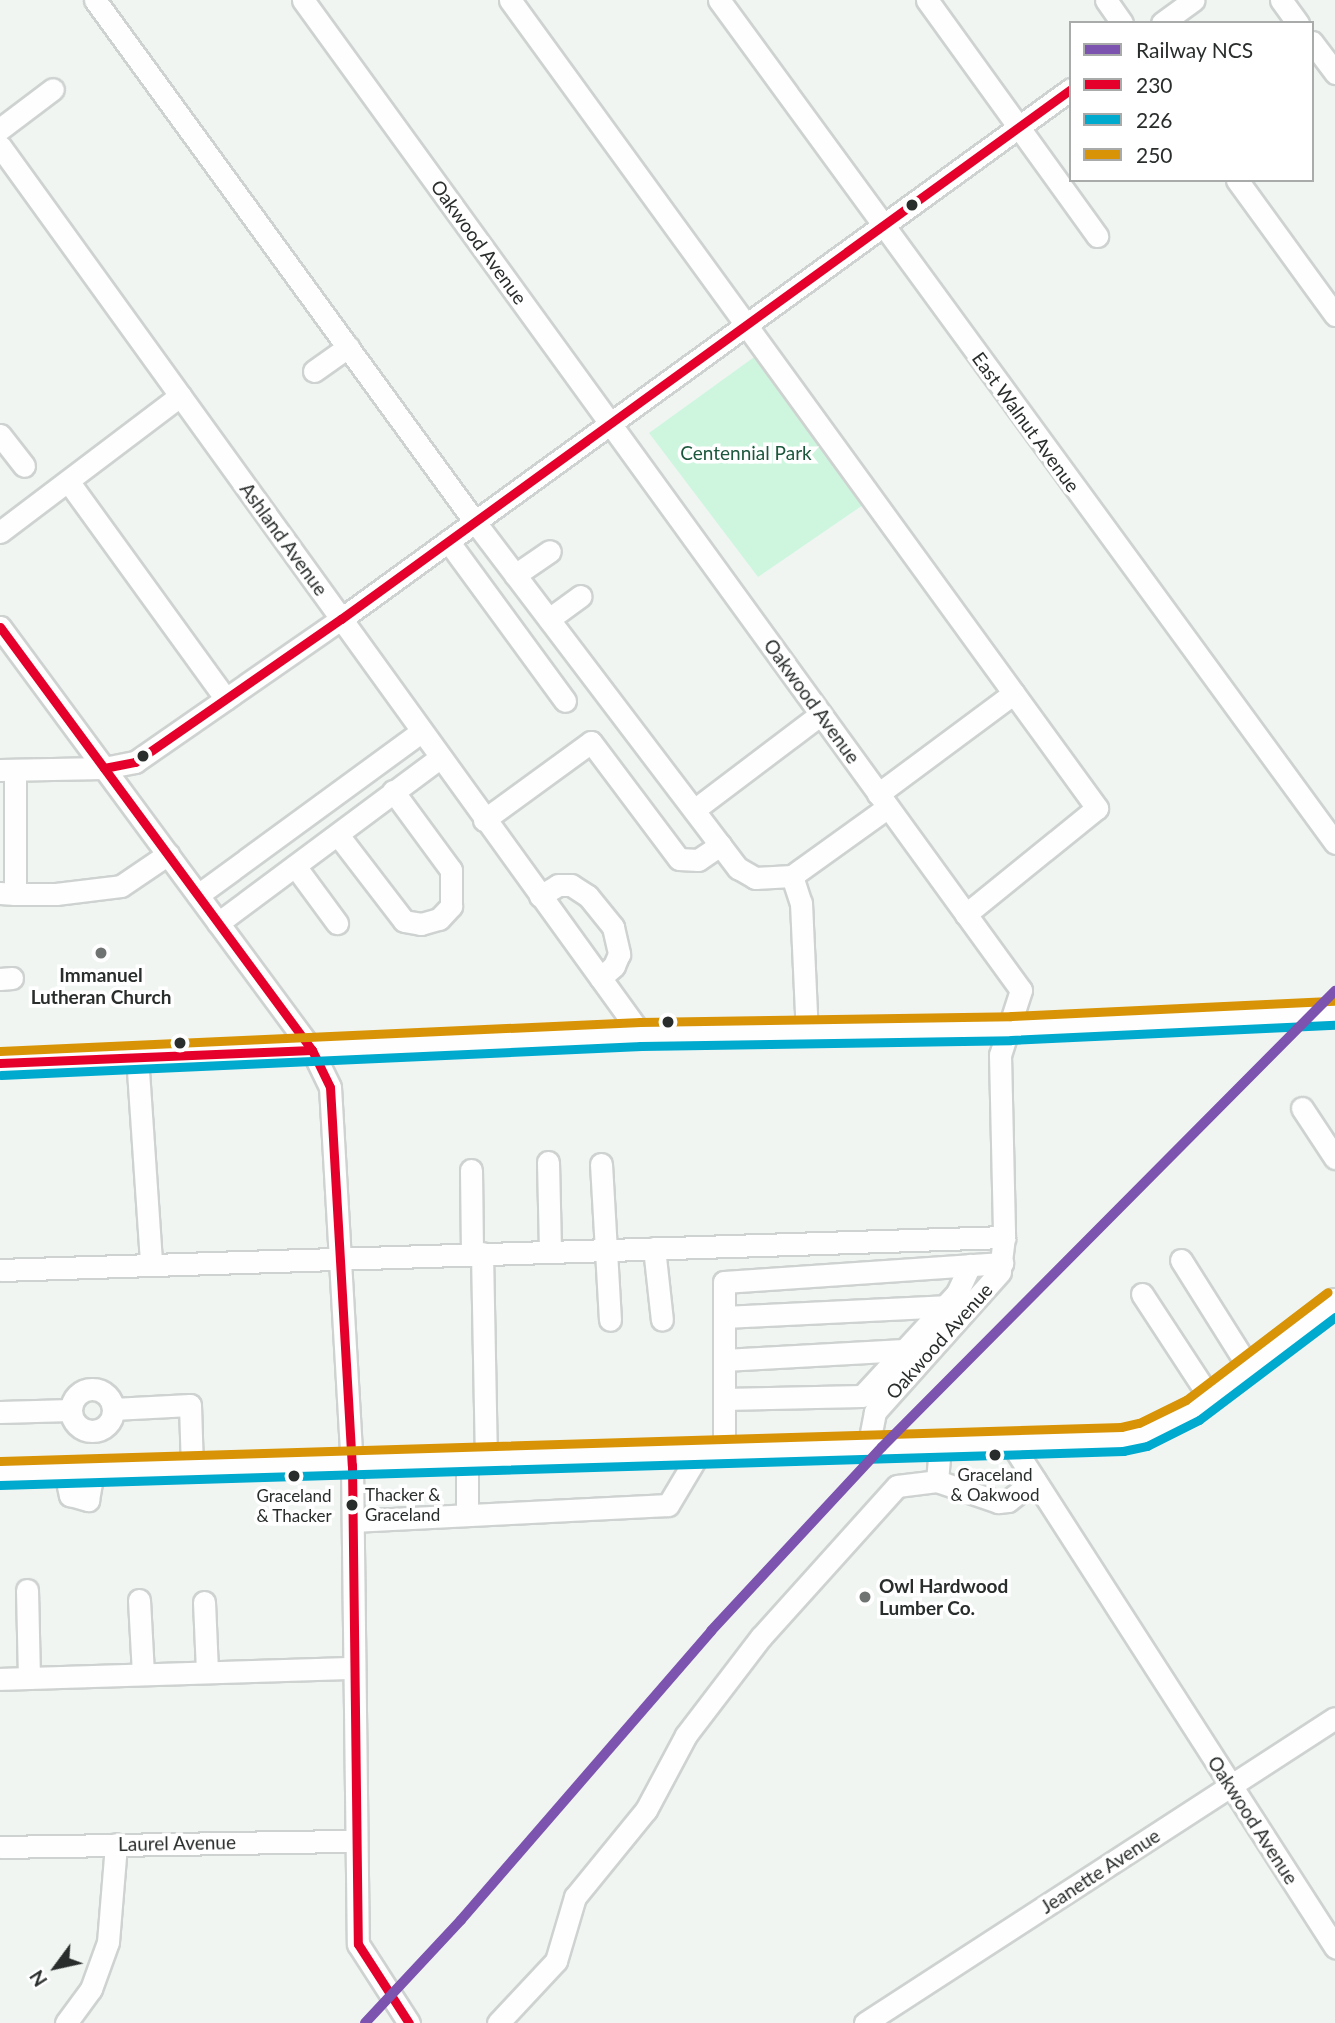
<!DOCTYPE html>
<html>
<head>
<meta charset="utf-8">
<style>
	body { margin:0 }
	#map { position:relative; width:1335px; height:2023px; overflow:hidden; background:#f0f5f2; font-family:Lato,sans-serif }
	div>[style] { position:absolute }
	.green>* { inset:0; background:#cef6df }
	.roads { filter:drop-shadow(2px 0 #ced2d0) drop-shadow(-2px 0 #ced2d0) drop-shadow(0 2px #ced2d0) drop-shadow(0 -2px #ced2d0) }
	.minor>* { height:21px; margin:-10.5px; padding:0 10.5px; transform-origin:10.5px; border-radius:10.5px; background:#fdfefd }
	.minor>.ring { margin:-10.5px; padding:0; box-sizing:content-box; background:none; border:21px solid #fdfefd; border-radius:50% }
	.major>* { height:26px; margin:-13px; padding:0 13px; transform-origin:13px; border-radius:13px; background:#fdfefd }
	.bus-1>* { height:9px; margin:-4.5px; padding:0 4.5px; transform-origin:4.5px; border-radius:4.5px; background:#e4002b }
	.bus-2>* { height:9px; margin:-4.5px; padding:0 4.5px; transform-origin:4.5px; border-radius:4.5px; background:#00a9ce }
	.bus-3>* { height:9px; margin:-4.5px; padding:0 4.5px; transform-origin:4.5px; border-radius:4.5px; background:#d89406 }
	.rail-1>* { height:10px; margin:-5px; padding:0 5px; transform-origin:5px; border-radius:5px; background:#7c53af }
	.dots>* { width:19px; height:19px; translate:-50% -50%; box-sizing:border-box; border:4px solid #fff; border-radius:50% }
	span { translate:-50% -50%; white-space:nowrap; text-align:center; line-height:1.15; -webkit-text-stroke:7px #fff; paint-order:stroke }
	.bus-label { font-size:17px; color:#292d2b }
	.left { translate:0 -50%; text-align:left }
	.street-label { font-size:19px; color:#292d2b }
	.park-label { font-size:19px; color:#1c583d }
	.poi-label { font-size:19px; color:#292d2b; font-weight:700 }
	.legend { position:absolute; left:1069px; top:21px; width:245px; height:161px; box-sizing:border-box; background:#fff; border:2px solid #a9abaa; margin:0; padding:9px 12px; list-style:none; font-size:21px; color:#292d2b }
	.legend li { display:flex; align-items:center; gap:14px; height:35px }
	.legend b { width:35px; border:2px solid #a9abaa }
	.north { position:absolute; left:21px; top:1932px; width:70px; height:70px; -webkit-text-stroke:5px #fff; paint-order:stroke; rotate:237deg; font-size:19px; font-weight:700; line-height:28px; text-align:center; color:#292d2b }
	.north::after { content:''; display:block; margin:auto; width:24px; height:32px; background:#292d2b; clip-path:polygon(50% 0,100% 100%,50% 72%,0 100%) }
</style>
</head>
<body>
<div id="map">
	<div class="green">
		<i style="clip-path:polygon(757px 355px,863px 505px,758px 577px,649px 433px)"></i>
	</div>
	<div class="roads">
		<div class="minor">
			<i style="left:95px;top:0;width:646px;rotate:53.95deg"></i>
			<i style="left:475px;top:522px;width:435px;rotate:52.8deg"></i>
			<i style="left:738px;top:868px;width:20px;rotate:30deg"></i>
			<i style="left:755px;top:878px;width:37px;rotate:-3deg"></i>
			<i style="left:792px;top:876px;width:118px;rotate:-35.7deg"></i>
			<i style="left:303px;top:0;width:1223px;rotate:54.05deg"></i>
			<i style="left:1021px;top:990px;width:68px;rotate:107.9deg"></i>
			<i style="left:1000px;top:1055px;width:182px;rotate:88.7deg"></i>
			<i style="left:1004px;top:1237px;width:35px;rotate:97deg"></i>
			<i style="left:1000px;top:1272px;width:188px;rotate:131.8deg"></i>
			<i style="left:875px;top:1412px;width:36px;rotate:101deg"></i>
			<i style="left:510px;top:0;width:999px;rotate:54deg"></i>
			<i style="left:1097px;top:808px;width:169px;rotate:141deg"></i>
			<i style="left:719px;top:0;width:1044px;rotate:53.84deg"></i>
			<i style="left:927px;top:0;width:291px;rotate:54.2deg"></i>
			<i style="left:1106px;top:0;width:28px;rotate:55deg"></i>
			<i style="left:1281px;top:0;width:29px;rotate:54deg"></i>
			<i style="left:1162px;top:23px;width:39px;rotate:-36deg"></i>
			<i style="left:1312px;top:42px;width:39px;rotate:53deg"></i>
			<i style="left:0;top:129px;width:66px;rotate:-37deg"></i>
			<i style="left:0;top:146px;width:1095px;rotate:54.18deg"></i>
			<i style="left:1237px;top:180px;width:167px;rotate:54deg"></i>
			<i style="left:314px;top:371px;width:42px;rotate:-35.2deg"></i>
			<i style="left:0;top:435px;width:39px;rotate:52deg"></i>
			<i style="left:68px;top:481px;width:269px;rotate:54.1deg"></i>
			<i style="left:0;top:532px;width:226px;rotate:-37.1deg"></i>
			<i style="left:448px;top:541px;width:198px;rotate:53.8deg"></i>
			<i style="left:515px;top:575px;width:42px;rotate:-34.4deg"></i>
			<i style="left:549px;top:619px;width:39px;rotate:-36deg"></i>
			<i style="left:0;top:627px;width:526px;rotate:53.59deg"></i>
			<i style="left:312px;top:1050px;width:41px;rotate:64.1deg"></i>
			<i style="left:330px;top:1087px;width:379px;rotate:86.7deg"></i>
			<i style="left:352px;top:1465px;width:479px;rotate:89.3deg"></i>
			<i style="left:358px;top:1944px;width:94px;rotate:57.2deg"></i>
			<i style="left:0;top:770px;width:104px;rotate:-1.1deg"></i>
			<i style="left:104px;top:768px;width:32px;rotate:-11deg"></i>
			<i style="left:135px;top:762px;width:251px;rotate:-34.8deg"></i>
			<i style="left:341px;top:619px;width:902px;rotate:-35.98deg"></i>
			<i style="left:878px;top:794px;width:169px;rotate:-36.6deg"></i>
			<i style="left:694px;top:810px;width:159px;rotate:-37.1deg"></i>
			<i style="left:484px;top:820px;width:132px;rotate:-36.1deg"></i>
			<i style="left:591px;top:742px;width:146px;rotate:53.1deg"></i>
			<i style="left:679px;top:859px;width:19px;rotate:3deg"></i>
			<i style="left:698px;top:860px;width:27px;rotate:-34deg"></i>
			<i style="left:338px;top:835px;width:108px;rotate:52.5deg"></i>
			<i style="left:404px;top:921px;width:17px;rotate:10deg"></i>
			<i style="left:421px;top:924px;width:19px;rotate:-16deg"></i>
			<i style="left:439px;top:919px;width:18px;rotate:-47deg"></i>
			<i style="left:451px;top:906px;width:36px;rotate:-90deg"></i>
			<i style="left:451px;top:870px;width:98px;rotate:-126.3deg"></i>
			<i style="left:295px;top:866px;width:71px;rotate:53.6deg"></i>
			<i style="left:792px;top:876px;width:28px;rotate:72deg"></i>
			<i style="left:801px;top:903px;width:131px;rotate:87.4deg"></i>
			<i style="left:0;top:893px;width:15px;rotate:4deg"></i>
			<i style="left:15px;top:894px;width:124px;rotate:-90deg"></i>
			<i style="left:15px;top:894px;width:41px"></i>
			<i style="left:56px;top:894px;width:65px;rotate:-7deg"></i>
			<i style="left:121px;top:886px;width:57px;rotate:-34.2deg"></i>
			<i style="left:198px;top:895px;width:276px;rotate:-36.2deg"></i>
			<i style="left:540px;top:896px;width:21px;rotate:-31deg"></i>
			<i style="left:558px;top:885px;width:13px"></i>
			<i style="left:571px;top:885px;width:20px;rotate:33deg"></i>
			<i style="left:588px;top:896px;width:40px;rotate:51deg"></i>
			<i style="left:613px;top:927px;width:28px;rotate:77deg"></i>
			<i style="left:619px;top:954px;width:13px;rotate:113deg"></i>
			<i style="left:614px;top:966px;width:18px;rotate:139deg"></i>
			<i style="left:218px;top:923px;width:276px;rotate:-36.7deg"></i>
			<i style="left:0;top:979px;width:12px;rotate:-5deg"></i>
			<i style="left:137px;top:1056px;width:208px;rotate:86.1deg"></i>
			<i style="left:1302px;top:1108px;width:60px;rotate:56.6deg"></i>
			<i style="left:548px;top:1162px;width:89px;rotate:88.7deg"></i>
			<i style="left:601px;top:1164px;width:156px;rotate:86.7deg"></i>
			<i style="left:471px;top:1170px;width:83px;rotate:89.3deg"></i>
			<i style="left:654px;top:1248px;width:72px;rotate:83.7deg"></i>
			<i style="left:482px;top:1253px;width:207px;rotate:88.9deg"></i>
			<i style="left:1181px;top:1260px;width:128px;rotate:57.8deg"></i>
			<i style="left:0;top:1270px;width:1005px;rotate:-1.88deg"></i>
			<i style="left:1142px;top:1294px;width:124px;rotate:56.8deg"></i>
			<i style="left:724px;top:1317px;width:221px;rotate:-2.8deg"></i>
			<i style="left:724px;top:1360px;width:180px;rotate:-3.2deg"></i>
			<i class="ring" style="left:71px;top:1389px;width:21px;height:21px"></i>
			<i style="left:724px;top:1399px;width:138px;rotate:-1.2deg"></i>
			<i style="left:862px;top:1396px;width:140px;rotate:-47.3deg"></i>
			<i style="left:957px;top:1293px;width:31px;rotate:-65deg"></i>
			<i style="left:113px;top:1409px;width:77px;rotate:-3deg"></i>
			<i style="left:190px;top:1405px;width:64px;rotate:88.2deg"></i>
			<i style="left:0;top:1412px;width:71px;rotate:-1.6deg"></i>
			<i style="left:1013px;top:1446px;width:596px;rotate:57.27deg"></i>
			<i style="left:724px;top:1452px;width:170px;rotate:-90deg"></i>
			<i style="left:724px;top:1282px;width:279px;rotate:-3.9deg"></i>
			<i style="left:65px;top:1472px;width:24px;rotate:78deg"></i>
			<i style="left:70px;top:1495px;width:19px;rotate:16deg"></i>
			<i style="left:88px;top:1500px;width:29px;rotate:-80deg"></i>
			<i style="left:937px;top:1481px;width:65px;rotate:19deg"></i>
			<i style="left:998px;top:1502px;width:10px;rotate:-6deg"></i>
			<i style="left:1008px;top:1501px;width:34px;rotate:-38deg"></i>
			<i style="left:467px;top:1515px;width:54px;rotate:-90deg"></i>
			<i style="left:353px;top:1521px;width:315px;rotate:-2.9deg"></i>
			<i style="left:668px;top:1505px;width:61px;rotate:-59.2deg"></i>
			<i style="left:27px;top:1590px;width:88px;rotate:88.7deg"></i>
			<i style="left:139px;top:1600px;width:74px;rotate:86.9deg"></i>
			<i style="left:204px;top:1602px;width:70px;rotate:87.5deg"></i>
			<i style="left:0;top:1679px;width:354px;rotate:-1.8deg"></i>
			<i style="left:0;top:1847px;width:355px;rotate:-1deg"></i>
			<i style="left:66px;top:2023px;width:42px;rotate:-53.7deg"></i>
			<i style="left:91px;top:1989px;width:50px;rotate:-70.1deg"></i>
			<i style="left:108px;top:1942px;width:98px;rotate:-85.3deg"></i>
			<i style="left:498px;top:2023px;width:85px;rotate:-46.9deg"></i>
			<i style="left:556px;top:1961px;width:67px;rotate:-73.5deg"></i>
			<i style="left:575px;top:1897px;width:112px;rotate:-50.8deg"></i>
			<i style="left:646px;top:1810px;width:85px;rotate:-61.9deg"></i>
			<i style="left:686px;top:1735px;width:123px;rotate:-52.6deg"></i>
			<i style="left:761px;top:1637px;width:203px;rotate:-48deg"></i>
			<i style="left:897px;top:1486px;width:40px;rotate:-7.1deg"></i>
			<i style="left:937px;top:1481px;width:34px;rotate:-85deg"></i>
			<i style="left:865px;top:2023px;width:560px;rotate:-32.98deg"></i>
		</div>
		<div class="major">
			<i style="left:0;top:1063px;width:642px;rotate:-2.59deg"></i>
			<i style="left:641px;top:1034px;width:370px;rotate:-0.9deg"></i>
			<i style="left:1011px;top:1028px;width:324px;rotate:-2.7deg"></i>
			<i style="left:0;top:1473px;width:1123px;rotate:-1.74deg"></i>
			<i style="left:1122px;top:1439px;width:21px;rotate:-11deg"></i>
			<i style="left:1143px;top:1435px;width:56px;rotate:-26.6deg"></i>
			<i style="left:1193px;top:1410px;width:178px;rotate:-37.3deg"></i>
		</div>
	</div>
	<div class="bus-1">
		<i style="left:0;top:627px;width:526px;rotate:53.59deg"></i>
		<i style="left:312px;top:1050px;width:41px;rotate:64.1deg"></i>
		<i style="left:330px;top:1087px;width:379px;rotate:86.7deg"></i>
		<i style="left:352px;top:1465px;width:479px;rotate:89.3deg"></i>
		<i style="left:358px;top:1944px;width:94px;rotate:57.2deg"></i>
		<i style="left:104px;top:768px;width:32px;rotate:-11deg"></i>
		<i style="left:135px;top:762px;width:251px;rotate:-34.8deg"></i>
		<i style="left:341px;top:619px;width:902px;rotate:-35.98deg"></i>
		<i style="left:0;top:1063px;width:312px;rotate:-2.4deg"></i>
	</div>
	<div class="bus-2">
		<i style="left:1px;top:1075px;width:641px;rotate:-2.59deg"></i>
		<i style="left:641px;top:1046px;width:370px;rotate:-0.9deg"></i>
		<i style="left:1011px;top:1040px;width:324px;rotate:-2.7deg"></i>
		<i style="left:0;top:1485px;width:1124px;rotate:-1.73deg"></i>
		<i style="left:1123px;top:1451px;width:25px;rotate:-12deg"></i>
		<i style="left:1147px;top:1446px;width:58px;rotate:-26.6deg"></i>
		<i style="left:1199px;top:1420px;width:171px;rotate:-37.1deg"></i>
	</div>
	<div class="bus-3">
		<i style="left:0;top:1051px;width:641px;rotate:-2.59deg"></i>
		<i style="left:640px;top:1022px;width:371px;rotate:-0.9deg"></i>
		<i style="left:1011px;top:1016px;width:323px;rotate:-2.7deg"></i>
		<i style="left:0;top:1461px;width:1122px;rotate:-1.74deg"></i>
		<i style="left:1121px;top:1427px;width:18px;rotate:-13deg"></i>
		<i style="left:1139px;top:1423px;width:52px;rotate:-26.1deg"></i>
		<i style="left:1186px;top:1400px;width:178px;rotate:-37.3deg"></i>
	</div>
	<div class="rail-1">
		<i style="left:365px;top:2023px;width:141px;rotate:-47deg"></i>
		<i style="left:461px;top:1920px;width:382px;rotate:-49.1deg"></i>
		<i style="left:711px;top:1631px;width:251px;rotate:-47.1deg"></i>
		<i style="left:882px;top:1447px;width:643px;rotate:-45.19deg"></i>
	</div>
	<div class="dots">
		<i style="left:912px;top:205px;background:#292d2b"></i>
		<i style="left:143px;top:756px;background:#292d2b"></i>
		<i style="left:101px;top:953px;background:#6f7371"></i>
		<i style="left:668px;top:1022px;background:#292d2b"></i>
		<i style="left:180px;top:1043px;background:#292d2b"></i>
		<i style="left:995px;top:1455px;background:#292d2b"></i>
		<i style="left:294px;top:1476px;background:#292d2b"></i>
		<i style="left:352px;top:1505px;background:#292d2b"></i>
		<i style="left:865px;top:1597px;background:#6f7371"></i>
	</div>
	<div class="bus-label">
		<span style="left:995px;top:1485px">Graceland<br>&amp; Oakwood</span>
		<span class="left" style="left:365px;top:1505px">Thacker &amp;<br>Graceland</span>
		<span style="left:294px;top:1506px">Graceland<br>&amp; Thacker</span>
	</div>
	<div class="street-label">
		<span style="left:479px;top:242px;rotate:54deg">Oakwood Avenue</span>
		<span style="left:1026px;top:422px;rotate:54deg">East Walnut Avenue</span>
		<span style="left:284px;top:539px;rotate:54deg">Ashland Avenue</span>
		<span style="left:812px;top:701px;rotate:54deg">Oakwood Avenue</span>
		<span style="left:939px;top:1341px;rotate:-48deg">Oakwood Avenue</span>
		<span style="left:1253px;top:1820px;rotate:57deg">Oakwood Avenue</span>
		<span style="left:177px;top:1843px;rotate:-1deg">Laurel Avenue</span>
		<span style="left:1100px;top:1871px;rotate:-33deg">Jeanette Avenue</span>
	</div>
	<div class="park-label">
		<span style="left:746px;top:453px">Centennial Park</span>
	</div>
	<div class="poi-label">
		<span style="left:101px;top:986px">Immanuel<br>Lutheran Church</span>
		<span class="left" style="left:879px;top:1597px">Owl Hardwood<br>Lumber Co.</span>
	</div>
	<ul class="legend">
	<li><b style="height:9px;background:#7c53af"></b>Railway NCS</li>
	<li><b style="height:9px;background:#e4002b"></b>230</li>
	<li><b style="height:9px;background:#00a9ce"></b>226</li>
	<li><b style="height:9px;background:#d89406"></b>250</li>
	</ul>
	<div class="north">N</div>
</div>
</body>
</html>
